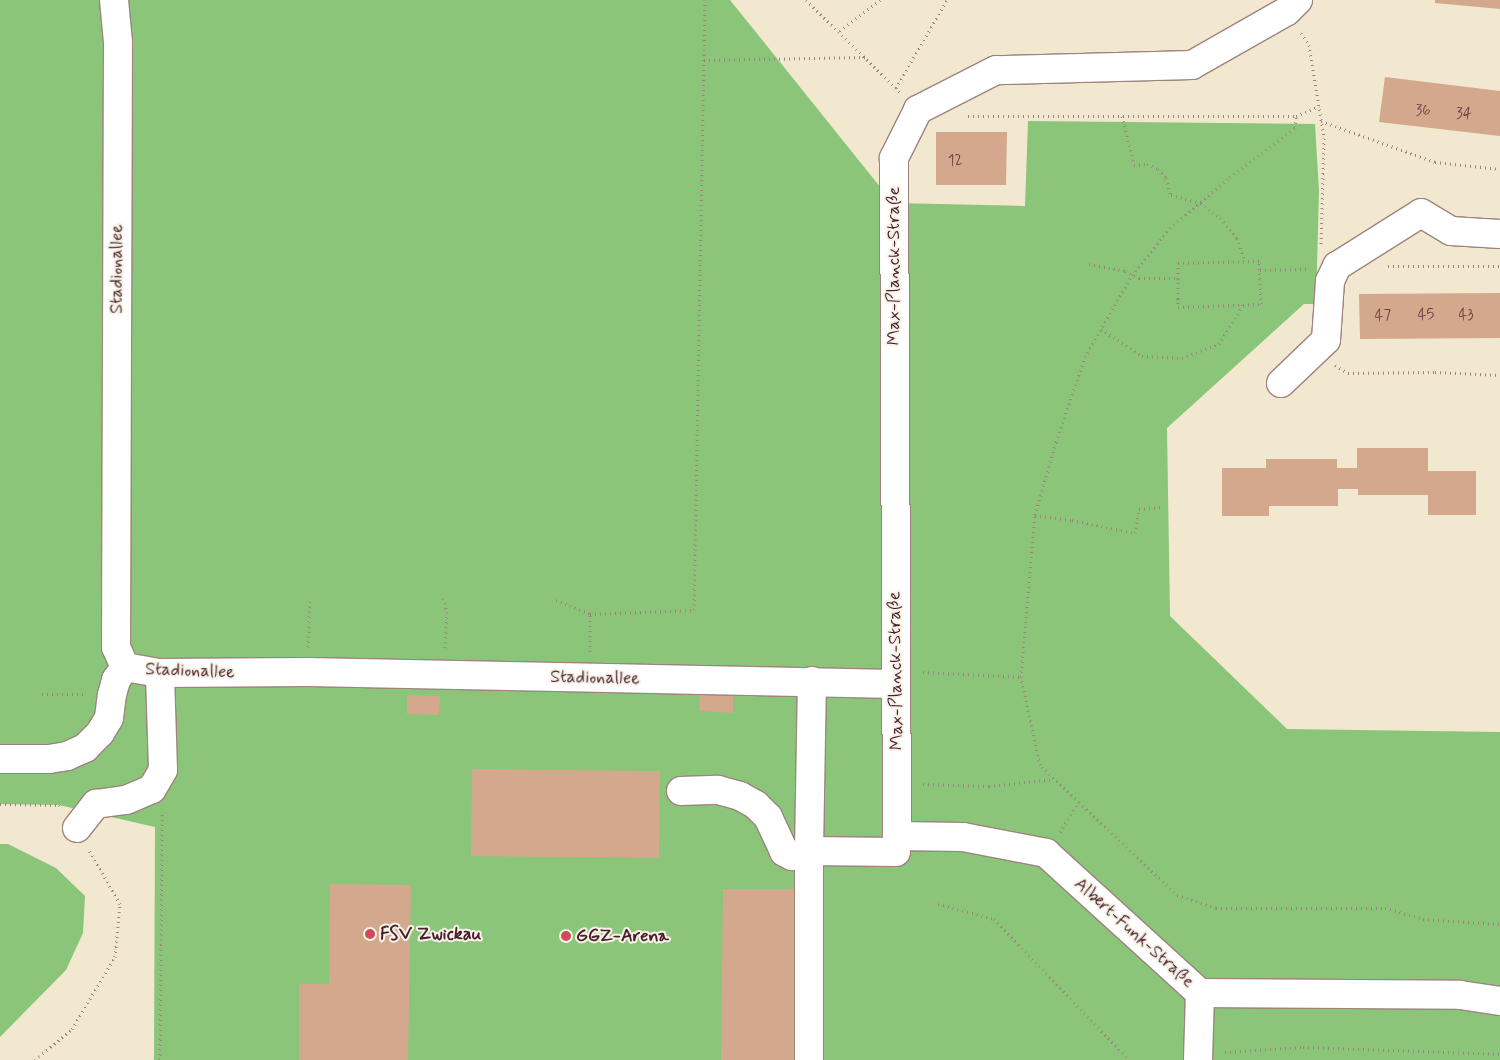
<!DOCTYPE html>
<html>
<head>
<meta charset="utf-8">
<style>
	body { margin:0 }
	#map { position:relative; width:1500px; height:1060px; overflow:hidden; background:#f2e7cf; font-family:Mynerve,sans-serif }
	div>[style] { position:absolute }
	.green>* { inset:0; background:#8ac57a }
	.building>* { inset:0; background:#d3a88d }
	.path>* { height:3px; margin-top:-1.5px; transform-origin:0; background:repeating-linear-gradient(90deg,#9e837d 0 1px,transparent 0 5px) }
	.roads { filter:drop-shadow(1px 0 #9e837d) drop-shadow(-1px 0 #9e837d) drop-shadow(0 1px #9e837d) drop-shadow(0 -1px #9e837d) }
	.minor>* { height:28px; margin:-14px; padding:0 14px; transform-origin:14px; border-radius:14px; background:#fff }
	.dots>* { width:14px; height:14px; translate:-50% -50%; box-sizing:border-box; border:2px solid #f7f3e8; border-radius:50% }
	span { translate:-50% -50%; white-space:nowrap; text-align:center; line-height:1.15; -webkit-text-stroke:4px #f7f3e8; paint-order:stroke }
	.number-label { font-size:15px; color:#6c4144 }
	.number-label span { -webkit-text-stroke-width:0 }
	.street-label { font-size:18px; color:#4a1f2b }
	.poi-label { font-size:18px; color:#4a1f2b; font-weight:700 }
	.left { translate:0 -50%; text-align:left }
</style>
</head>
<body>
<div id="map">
	<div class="green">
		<i style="clip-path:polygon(0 0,730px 0,893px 203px,1025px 206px,1028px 121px,1315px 124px,1319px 191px,1316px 304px,1304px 304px,1167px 428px,1170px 616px,1287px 729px,1500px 732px,1500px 1060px,154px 1060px,155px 827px,59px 805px,0 804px)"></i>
		<i style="clip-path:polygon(0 844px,8px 844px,56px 868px,85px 896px,83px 933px,66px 970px,0 1037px)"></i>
	</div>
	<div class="building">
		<i style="clip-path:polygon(1435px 0,1500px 0,1500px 9px,1435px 3px)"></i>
		<i style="clip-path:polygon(1385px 77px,1500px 91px,1500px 136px,1379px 122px)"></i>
		<i style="clip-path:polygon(936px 132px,1007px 132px,1006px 185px,936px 185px)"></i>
		<i style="clip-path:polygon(1500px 293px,1500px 338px,1360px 339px,1359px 294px)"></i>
		<i style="clip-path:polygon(1357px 448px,1428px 448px,1428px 471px,1476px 471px,1476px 515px,1428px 515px,1428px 495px,1358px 495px,1358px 489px,1338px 489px,1338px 506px,1269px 506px,1269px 516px,1222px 516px,1222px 468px,1266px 468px,1266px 459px,1337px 459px,1337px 468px,1357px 468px)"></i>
		<i style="clip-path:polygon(700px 693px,733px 694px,733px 713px,699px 711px)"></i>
		<i style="clip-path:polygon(407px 695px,440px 696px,439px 715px,407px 714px)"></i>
		<i style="clip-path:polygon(472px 769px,660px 771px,659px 858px,471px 856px)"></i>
		<i style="clip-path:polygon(330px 884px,411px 885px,408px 1060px,299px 1060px,299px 984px,329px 984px)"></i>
		<i style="clip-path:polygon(723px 889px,803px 889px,801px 1060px,721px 1060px)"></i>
	</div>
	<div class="path">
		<i style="left:806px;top:0;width:132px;rotate:44.4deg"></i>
		<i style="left:840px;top:31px;width:51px;rotate:-37.8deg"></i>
		<i style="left:1301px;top:33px;width:14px;rotate:56deg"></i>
		<i style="left:1309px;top:45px;width:94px;rotate:80.8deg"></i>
		<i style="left:1324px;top:138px;width:108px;rotate:91.6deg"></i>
		<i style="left:704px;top:60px;width:162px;rotate:-1.1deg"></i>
		<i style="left:896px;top:88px;width:102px;rotate:-59.9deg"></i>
		<i style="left:968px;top:116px;width:328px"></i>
		<i style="left:1296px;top:116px;width:25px;rotate:-23deg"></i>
		<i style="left:1122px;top:116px;width:50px;rotate:76.2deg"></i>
		<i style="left:1134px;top:165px;width:13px;rotate:-4deg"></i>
		<i style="left:1147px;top:164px;width:12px;rotate:24deg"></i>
		<i style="left:1158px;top:169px;width:12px;rotate:48deg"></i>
		<i style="left:1166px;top:178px;width:18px;rotate:74deg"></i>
		<i style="left:1171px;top:195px;width:31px;rotate:15deg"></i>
		<i style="left:1201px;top:203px;width:24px;rotate:38deg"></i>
		<i style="left:1220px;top:218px;width:26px;rotate:50deg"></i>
		<i style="left:1237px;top:238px;width:24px;rotate:71deg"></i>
		<i style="left:1321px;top:121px;width:121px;rotate:19.8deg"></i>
		<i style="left:1435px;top:162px;width:65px;rotate:6.1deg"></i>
		<i style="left:1089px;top:264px;width:37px;rotate:11deg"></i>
		<i style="left:1125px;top:271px;width:16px;rotate:27deg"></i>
		<i style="left:1139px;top:278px;width:39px"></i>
		<i style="left:1178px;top:278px;width:29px;rotate:90deg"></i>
		<i style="left:1178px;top:307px;width:83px;rotate:-2.1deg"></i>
		<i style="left:1261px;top:304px;width:43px;rotate:-92.7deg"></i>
		<i style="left:1259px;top:261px;width:81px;rotate:178.6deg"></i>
		<i style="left:1178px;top:263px;width:15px;rotate:90deg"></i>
		<i style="left:1388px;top:266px;width:112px"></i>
		<i style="left:1260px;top:270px;width:47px;rotate:-1.2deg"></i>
		<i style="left:1101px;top:329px;width:49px;rotate:33.4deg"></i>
		<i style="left:1142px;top:356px;width:40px;rotate:2.9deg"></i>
		<i style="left:1182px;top:358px;width:40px;rotate:-21deg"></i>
		<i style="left:1219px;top:344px;width:46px;rotate:-58.4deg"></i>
		<i style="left:1335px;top:365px;width:15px;rotate:32deg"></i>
		<i style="left:1348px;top:373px;width:87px;rotate:-0.7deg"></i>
		<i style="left:1435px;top:372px;width:65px;rotate:2.6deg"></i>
		<i style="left:1035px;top:515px;width:37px;rotate:8deg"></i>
		<i style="left:1072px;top:520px;width:64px;rotate:11.7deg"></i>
		<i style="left:1135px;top:533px;width:24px;rotate:-81deg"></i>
		<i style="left:1139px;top:509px;width:23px;rotate:-5deg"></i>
		<i style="left:443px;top:598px;width:15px;rotate:74deg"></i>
		<i style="left:447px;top:612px;width:37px;rotate:93deg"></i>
		<i style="left:556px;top:600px;width:37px;rotate:22deg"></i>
		<i style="left:308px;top:647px;width:49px;rotate:-87.7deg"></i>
		<i style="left:590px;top:652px;width:38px;rotate:-90deg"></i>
		<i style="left:590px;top:614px;width:104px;rotate:-2.2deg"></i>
		<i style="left:694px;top:610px;width:610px;rotate:-88.97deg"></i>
		<i style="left:923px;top:672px;width:98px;rotate:2.9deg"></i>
		<i style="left:42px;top:694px;width:45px"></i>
		<i style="left:923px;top:784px;width:66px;rotate:1.7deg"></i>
		<i style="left:989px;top:786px;width:65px;rotate:-6.1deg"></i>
		<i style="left:1079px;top:802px;width:135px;rotate:43.5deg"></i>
		<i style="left:1177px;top:895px;width:41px;rotate:18.4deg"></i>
		<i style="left:1216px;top:908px;width:169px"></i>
		<i style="left:1385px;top:908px;width:40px;rotate:16deg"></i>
		<i style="left:1423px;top:919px;width:77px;rotate:3.7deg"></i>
		<i style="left:0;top:804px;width:59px;rotate:1deg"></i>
		<i style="left:59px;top:805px;width:3px;rotate:45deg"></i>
		<i style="left:1060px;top:832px;width:36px;rotate:-58deg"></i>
		<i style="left:1079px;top:802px;width:54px;rotate:-136.5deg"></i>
		<i style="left:1040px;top:765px;width:90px;rotate:-102.2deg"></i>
		<i style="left:1021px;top:677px;width:163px;rotate:-85.1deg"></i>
		<i style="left:1035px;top:515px;width:76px;rotate:-74deg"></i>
		<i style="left:1056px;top:442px;width:90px;rotate:-71.2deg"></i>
		<i style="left:1085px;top:357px;width:95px;rotate:-60.2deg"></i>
		<i style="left:1132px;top:275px;width:60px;rotate:-51deg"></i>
		<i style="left:1170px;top:228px;width:79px;rotate:-40.4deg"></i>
		<i style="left:1230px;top:177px;width:81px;rotate:-37deg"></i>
		<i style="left:1295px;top:128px;width:12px;rotate:-85deg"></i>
		<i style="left:938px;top:904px;width:58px;rotate:15deg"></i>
		<i style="left:994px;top:919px;width:195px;rotate:46.2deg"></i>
		<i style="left:1225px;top:1052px;width:78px;rotate:-3.7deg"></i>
		<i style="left:1303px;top:1047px;width:197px;rotate:2deg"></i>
		<i style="left:35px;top:1060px;width:48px;rotate:-40deg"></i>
		<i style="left:72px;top:1029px;width:84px;rotate:-59.2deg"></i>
		<i style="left:115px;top:957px;width:53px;rotate:-84.6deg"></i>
		<i style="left:120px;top:904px;width:62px;rotate:-119.9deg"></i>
		<i style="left:160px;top:1060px;width:247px;rotate:-89.5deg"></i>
	</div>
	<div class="roads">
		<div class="minor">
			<i style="left:114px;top:0;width:42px;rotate:84.6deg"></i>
			<i style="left:118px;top:42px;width:605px;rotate:90.19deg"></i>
			<i style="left:116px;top:647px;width:22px;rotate:66deg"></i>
			<i style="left:125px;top:667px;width:36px;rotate:10deg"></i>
			<i style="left:160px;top:673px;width:148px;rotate:-0.4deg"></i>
			<i style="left:308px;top:672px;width:587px;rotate:1.17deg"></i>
			<i style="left:1298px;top:0;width:16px;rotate:135deg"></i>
			<i style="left:1287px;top:11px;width:109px;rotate:150.4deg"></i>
			<i style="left:1192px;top:65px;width:196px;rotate:178.5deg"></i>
			<i style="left:996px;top:70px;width:88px;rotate:152.9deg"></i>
			<i style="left:918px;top:110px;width:54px;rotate:116.6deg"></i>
			<i style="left:894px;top:158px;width:678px;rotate:89.75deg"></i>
			<i style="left:897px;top:836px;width:66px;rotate:0.9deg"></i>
			<i style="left:963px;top:837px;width:85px;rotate:10.9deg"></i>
			<i style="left:1046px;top:853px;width:208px;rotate:42.3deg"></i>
			<i style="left:1200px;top:993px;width:260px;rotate:0.4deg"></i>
			<i style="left:1460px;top:995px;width:40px;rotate:8.5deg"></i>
			<i style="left:1281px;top:383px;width:62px;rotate:-43.7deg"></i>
			<i style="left:1326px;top:340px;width:59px;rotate:-86.1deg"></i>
			<i style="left:1330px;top:281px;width:17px;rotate:-65deg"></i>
			<i style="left:1337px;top:266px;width:99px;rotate:-32.2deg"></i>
			<i style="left:1421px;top:213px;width:35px;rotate:31deg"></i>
			<i style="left:1451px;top:231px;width:49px;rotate:3.5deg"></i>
			<i style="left:0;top:759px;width:49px"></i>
			<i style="left:49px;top:759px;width:18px;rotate:-9deg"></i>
			<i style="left:67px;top:756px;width:20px;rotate:-24deg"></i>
			<i style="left:85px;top:748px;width:21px;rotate:-45deg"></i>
			<i style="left:100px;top:733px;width:17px;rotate:-59deg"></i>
			<i style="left:109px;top:718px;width:23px;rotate:-83deg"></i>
			<i style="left:112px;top:695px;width:16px;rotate:-75deg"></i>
			<i style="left:116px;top:680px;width:16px;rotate:-55deg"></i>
			<i style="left:681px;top:791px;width:37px;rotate:-2deg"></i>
			<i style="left:718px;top:790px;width:23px;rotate:15deg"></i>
			<i style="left:740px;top:796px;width:18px;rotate:29deg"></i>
			<i style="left:756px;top:805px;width:17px;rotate:45deg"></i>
			<i style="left:768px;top:817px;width:38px;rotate:65deg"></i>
			<i style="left:784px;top:852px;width:9px;rotate:27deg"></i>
			<i style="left:792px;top:856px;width:18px;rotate:-16deg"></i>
			<i style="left:809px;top:851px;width:87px;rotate:0.7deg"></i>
			<i style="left:77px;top:828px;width:31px;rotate:-52deg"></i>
			<i style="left:96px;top:804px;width:30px;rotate:-8deg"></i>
			<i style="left:126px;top:800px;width:28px;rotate:-23deg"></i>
			<i style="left:152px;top:789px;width:22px;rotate:-60deg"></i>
			<i style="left:163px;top:770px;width:97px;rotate:-91.8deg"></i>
			<i style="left:809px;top:1060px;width:209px;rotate:-90deg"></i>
			<i style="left:809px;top:851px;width:170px;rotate:-89deg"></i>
			<i style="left:1198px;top:1060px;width:67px;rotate:-88.3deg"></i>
		</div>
	</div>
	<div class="dots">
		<i style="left:370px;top:934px;background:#d1495b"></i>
		<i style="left:566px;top:936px;background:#d1495b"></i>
	</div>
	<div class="number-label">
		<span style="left:1423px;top:112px">36</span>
		<span style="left:1464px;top:115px">34</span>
		<span style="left:955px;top:162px">12</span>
		<span style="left:1426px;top:316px">45</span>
		<span style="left:1466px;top:316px">43</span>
		<span style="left:1383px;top:317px">47</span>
	</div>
	<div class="street-label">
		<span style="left:894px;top:266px;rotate:-90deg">Max-Planck-Straße</span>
		<span style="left:117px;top:269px;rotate:-90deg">Stadionallee</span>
		<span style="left:190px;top:671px;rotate:2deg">Stadionallee</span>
		<span style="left:896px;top:671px;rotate:-91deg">Max-Planck-Straße</span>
		<span style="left:595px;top:678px;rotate:1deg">Stadionallee</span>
		<span style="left:1134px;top:933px;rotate:42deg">Albert-Funk-Straße</span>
	</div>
	<div class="poi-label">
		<span class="left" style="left:380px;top:934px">FSV Zwickau</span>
		<span class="left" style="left:576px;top:936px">GGZ-Arena</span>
	</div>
</div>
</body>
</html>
